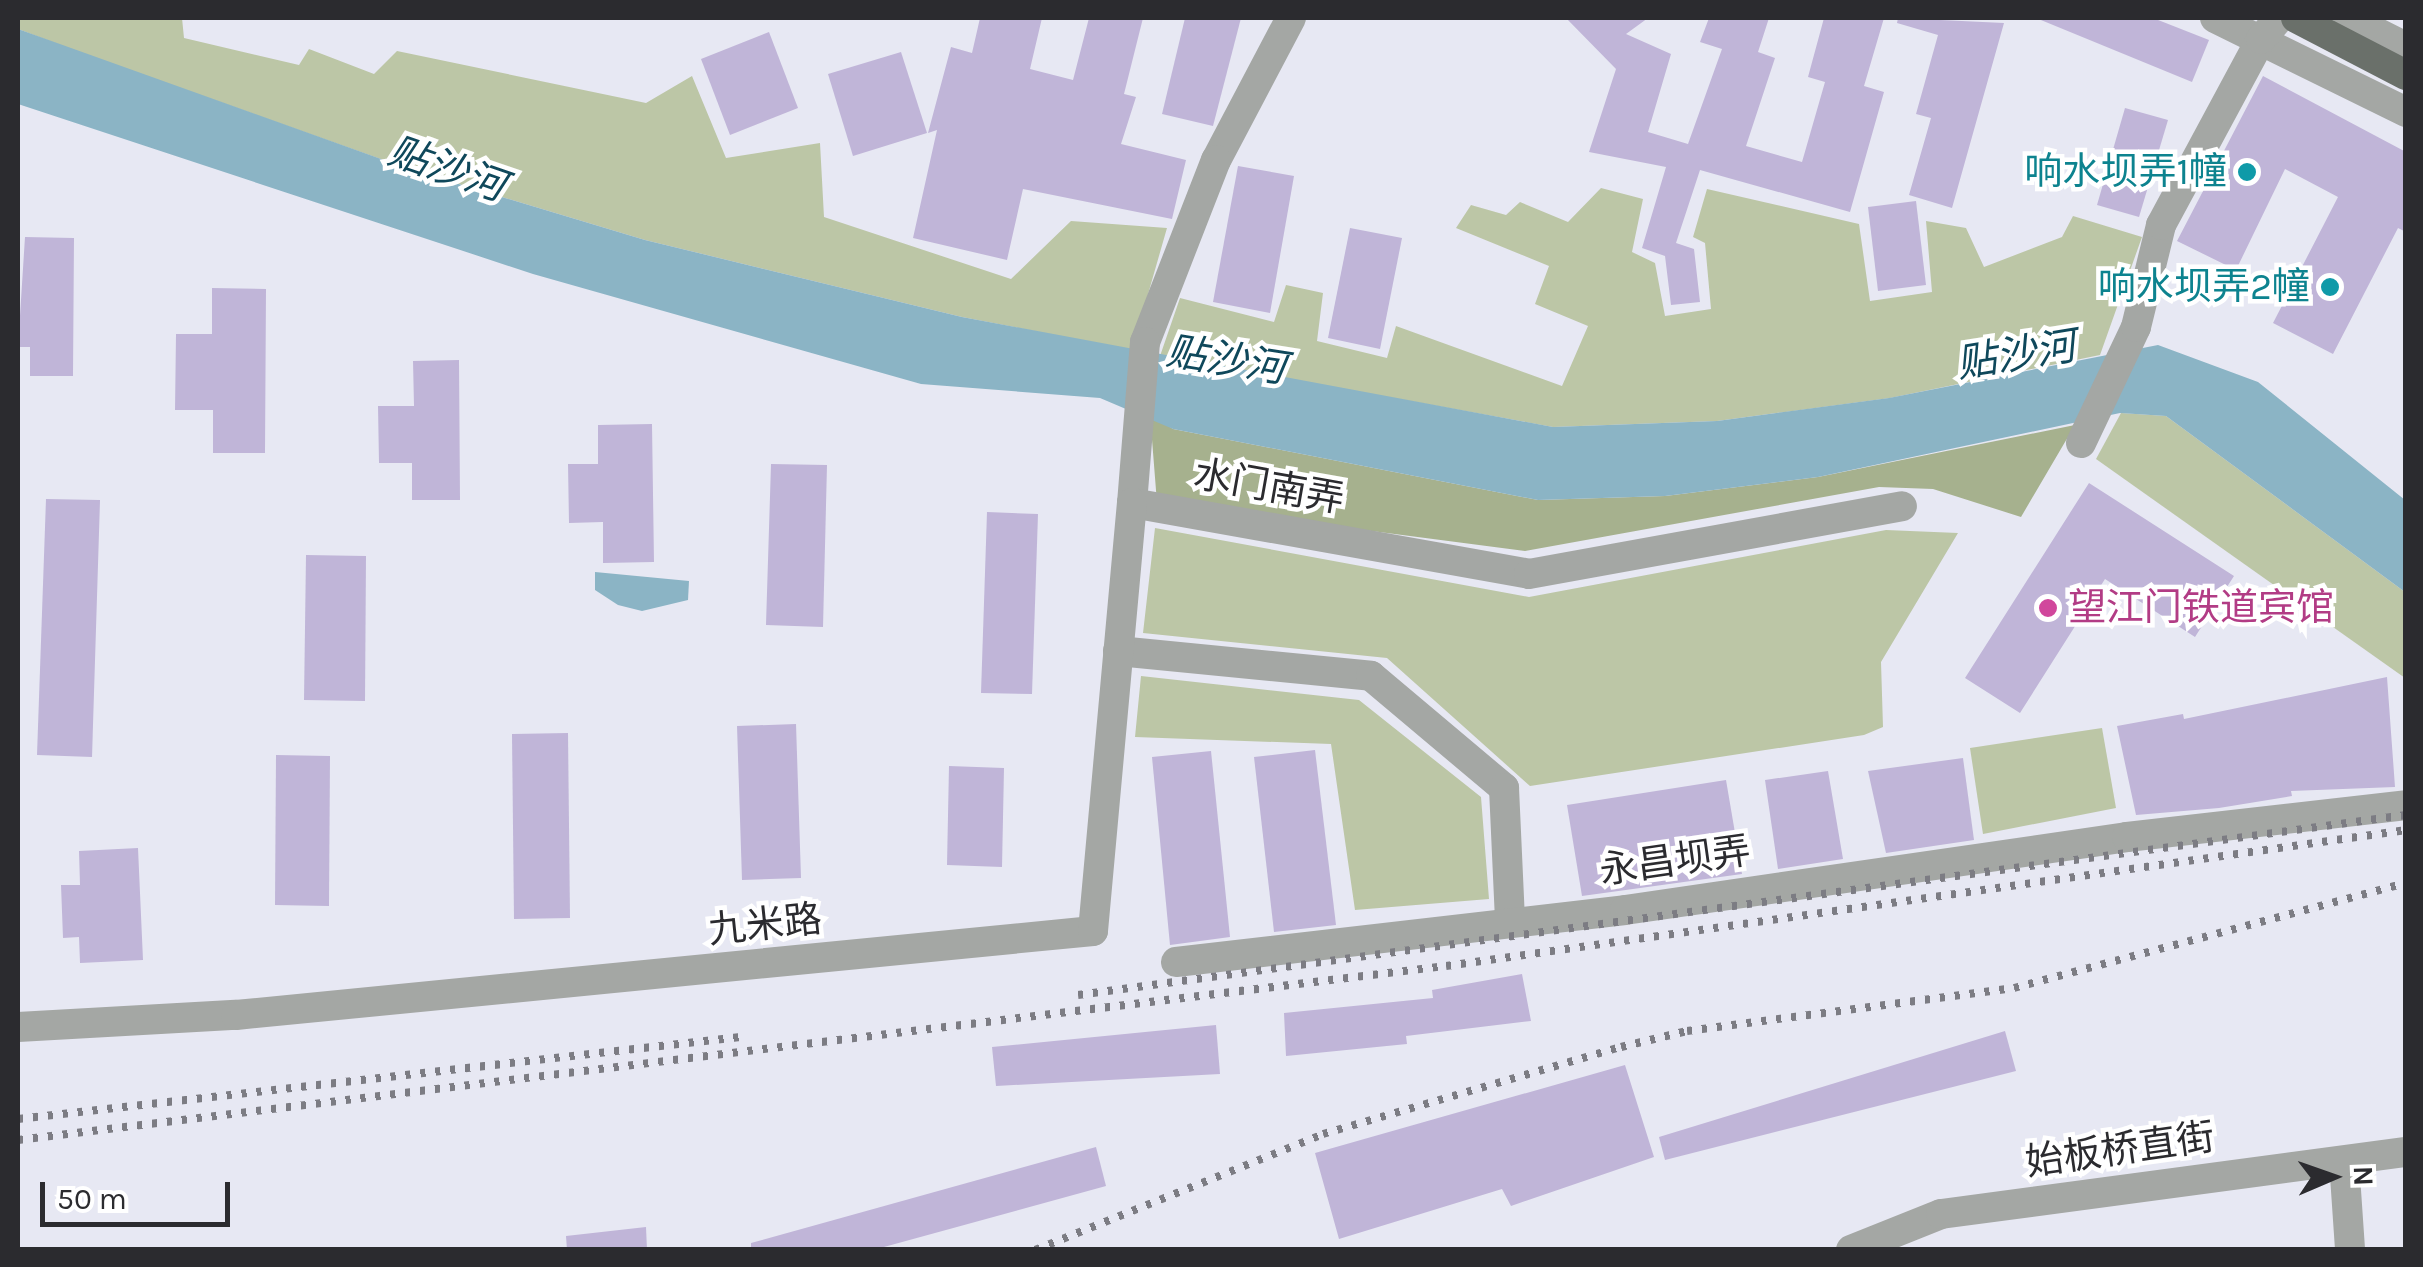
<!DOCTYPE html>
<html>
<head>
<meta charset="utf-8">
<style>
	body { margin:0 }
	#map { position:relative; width:2423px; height:1267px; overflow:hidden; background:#e7e8f3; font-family:Karla,"Noto Sans SC",sans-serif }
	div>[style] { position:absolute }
	.green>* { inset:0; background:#bcc6a6 }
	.forest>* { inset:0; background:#a6b18e }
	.water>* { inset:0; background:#8bb4c5 }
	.building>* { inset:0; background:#c0b5d8 }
	.minor>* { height:30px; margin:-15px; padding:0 15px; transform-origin:15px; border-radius:15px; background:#a4a7a4 }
	.major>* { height:30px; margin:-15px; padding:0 15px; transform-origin:15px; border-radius:15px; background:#6a706a }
	.rail>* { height:8px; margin-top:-4px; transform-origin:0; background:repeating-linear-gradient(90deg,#7c7c83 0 5px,transparent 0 15px) }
	.dots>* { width:28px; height:28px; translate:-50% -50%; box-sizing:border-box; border:5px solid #fff; border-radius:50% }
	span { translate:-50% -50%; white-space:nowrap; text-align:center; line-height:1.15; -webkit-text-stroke:9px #fff; paint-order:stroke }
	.culture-label { font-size:38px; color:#0d838f }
	.right { translate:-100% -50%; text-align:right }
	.street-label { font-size:38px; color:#2b2b2f }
	.hotel-label { font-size:38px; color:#b23c85 }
	.left { translate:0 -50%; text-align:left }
	.water-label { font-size:40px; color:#0f485b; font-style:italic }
	.frame { position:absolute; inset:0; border:20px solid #2b2b2f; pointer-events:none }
	.north { position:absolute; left:2283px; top:1127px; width:100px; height:100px; -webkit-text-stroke:8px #fff; paint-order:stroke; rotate:88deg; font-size:28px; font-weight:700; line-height:40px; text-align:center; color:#2b2b2f }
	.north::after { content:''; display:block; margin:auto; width:35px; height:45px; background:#2b2b2f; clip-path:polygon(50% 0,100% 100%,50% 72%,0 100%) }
	.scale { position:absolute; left:40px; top:1182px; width:190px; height:45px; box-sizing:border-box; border:5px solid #2b2b2f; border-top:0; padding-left:12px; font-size:30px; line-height:35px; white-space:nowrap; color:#2b2b2f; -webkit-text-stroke:8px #fff; paint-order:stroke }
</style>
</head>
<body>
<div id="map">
	<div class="green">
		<i style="clip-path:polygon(18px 18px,182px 18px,184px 38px,299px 65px,309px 49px,374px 74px,397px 51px,646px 103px,692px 76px,726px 158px,820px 143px,824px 217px,1011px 279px,1071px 221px,1167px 228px,1132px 350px,962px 317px,645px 240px,409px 169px,84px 54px,18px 29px)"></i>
		<i style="clip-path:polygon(1601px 188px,1643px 199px,1632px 252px,1655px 263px,1665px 316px,1711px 309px,1705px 243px,1693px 237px,1707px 189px,1859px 224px,1870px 301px,1932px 292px,1926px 221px,1966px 228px,1984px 267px,2062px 237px,2073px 216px,2142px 237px,2100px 355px,1890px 398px,1717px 421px,1553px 427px,1160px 356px,1180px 298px,1274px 322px,1286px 285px,1323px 293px,1317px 341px,1387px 358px,1396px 326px,1562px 386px,1588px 326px,1535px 304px,1549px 266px,1456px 228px,1471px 205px,1506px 215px,1520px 202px,1568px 222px)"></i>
		<i style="clip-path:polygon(2121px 413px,2166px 416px,2405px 592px,2405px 678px,2096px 459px)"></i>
		<i style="clip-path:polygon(1155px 528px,1529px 597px,1886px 530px,1958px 533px,1881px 662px,1883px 727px,1864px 735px,1530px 786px,1387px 658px,1143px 633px)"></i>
		<i style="clip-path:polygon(1141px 676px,1359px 700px,1481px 797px,1489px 899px,1355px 910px,1331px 744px,1135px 737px)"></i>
		<i style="clip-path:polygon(2102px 728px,2116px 808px,1983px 834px,1970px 748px)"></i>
	</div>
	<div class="forest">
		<i style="clip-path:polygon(1150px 414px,1173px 429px,1538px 500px,1665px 496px,1818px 477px,2075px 425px,2021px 517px,1933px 489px,1879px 487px,1525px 551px,1157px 503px)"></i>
	</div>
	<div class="water">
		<i style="clip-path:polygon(18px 29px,409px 169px,645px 240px,962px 317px,1553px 427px,1717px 421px,1889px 398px,2158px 345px,2258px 382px,2405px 500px,2405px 592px,2166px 416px,2120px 413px,1818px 477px,1665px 496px,1538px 500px,1173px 429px,1100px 398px,921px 384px,533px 274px,18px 104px)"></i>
		<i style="clip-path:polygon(595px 572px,689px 581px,688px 600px,642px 611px,618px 605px,595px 590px)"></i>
	</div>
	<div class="building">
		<i style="clip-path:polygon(980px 18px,1042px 18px,1030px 69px,1073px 80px,1089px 18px,1143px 18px,1124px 94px,1136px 97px,1121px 144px,1186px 160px,1172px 219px,1023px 189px,1007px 260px,913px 238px,937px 130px,928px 133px,951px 47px,972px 53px)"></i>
		<i style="clip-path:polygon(1185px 18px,1241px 18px,1213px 126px,1162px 114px)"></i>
		<i style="clip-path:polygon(1566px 18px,1648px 18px,1626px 34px,1671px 54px,1648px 132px,1688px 144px,1722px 49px,1700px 42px,1709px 18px,1769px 18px,1758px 52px,1775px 58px,1746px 146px,1802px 162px,1825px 82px,1808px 77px,1824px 18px,1884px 18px,1864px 86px,1884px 92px,1850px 212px,1700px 170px,1676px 243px,1694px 249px,1700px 302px,1671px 305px,1665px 256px,1642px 248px,1666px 167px,1589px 152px,1616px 69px)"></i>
		<i style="clip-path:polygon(1898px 18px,2004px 23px,1952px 208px,1909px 195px,1931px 118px,1916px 114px,1938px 35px,1897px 23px)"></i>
		<i style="clip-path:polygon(2036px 18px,2153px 18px,2209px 40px,2192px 82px)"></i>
		<i style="clip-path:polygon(769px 32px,798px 108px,730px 135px,701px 59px)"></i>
		<i style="clip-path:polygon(901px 52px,927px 133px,853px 156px,828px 74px)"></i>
		<i style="clip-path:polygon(2263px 76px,2406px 152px,2406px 232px,2398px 228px,2333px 354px,2273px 323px,2338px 197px,2285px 169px,2236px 270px,2177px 241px)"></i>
		<i style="clip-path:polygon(2125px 108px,2168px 120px,2139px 217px,2097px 205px)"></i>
		<i style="clip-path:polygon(1238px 166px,1294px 176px,1270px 313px,1213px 302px)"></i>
		<i style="clip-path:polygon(1916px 201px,1926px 285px,1878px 291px,1868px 207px)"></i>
		<i style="clip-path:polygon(1350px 228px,1402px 238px,1380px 349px,1328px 338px)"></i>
		<i style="clip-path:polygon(25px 237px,74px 238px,73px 376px,30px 376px,30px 347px,18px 347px)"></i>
		<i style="clip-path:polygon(212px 288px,266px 289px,265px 453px,213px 453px,213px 410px,175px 410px,176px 334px,212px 334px)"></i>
		<i style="clip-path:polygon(459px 360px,460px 500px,412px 500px,412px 463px,379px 463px,378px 406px,414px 406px,413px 361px)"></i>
		<i style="clip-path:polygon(652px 424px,654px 562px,603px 563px,603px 522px,569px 523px,568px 464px,598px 464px,598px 425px)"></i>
		<i style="clip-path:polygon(771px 464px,827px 465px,823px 627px,766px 625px)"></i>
		<i style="clip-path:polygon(2089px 483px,2234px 576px,2195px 637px,2105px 579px,2020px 713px,1965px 678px)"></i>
		<i style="clip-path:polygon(46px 499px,100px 500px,92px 757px,37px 755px)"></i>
		<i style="clip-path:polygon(987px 512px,1038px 514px,1032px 694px,981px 693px)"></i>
		<i style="clip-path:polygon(306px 555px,366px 556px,365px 701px,304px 700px)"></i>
		<i style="clip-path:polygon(2387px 677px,2395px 787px,2291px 791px,2292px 796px,2219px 808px,2136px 815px,2117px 726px,2183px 714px,2184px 719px)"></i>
		<i style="clip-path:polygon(796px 724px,801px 878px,742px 880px,737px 726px)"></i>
		<i style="clip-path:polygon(568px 733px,570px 918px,514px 919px,512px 734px)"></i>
		<i style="clip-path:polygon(1315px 750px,1336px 925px,1274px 932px,1254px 757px)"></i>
		<i style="clip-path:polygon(1211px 751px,1230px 937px,1170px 945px,1152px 757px)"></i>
		<i style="clip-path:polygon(276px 755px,330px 756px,329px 906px,275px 905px)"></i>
		<i style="clip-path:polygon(1963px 758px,1974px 840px,1886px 853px,1868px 771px)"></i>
		<i style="clip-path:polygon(949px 766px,1004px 768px,1002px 867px,947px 865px)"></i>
		<i style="clip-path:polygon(1828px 771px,1843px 859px,1778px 869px,1765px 780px)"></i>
		<i style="clip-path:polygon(1726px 780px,1742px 874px,1582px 896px,1567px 805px)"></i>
		<i style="clip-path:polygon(138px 848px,143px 960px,80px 963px,79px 937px,63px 938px,61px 885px,80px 885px,79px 851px)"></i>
		<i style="clip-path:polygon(1522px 974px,1531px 1021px,1406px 1036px,1407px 1044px,1286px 1056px,1284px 1013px,1433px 998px,1432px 990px)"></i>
		<i style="clip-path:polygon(1216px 1025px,1220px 1074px,996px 1086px,992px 1047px)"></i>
		<i style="clip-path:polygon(2005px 1031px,2016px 1071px,1665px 1160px,1659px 1137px)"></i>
		<i style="clip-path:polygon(1625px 1065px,1654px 1157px,1511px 1206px,1502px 1189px,1339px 1239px,1315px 1153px)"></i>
		<i style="clip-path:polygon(1096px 1147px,1106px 1186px,873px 1250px,751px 1250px,751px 1243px)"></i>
		<i style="clip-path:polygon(646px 1227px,647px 1250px,567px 1250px,566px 1236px)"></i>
	</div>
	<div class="minor">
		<i style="left:1291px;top:18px;width:161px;rotate:117.8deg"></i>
		<i style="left:1216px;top:160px;width:195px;rotate:111.3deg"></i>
		<i style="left:1145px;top:342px;width:162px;rotate:94.6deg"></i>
		<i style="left:1132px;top:503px;width:403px;rotate:10.1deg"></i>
		<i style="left:1529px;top:574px;width:379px;rotate:-10.3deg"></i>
		<i style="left:2215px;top:18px;width:213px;rotate:26.2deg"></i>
		<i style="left:2348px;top:18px;width:65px;rotate:26.6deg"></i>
		<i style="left:2081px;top:443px;width:128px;rotate:-64.6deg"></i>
		<i style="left:2136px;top:327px;width:105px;rotate:-76.2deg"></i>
		<i style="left:2161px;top:225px;width:211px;rotate:-61.7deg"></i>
		<i style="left:2261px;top:39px;width:28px;rotate:-49deg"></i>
		<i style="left:1118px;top:651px;width:254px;rotate:5.6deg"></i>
		<i style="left:1371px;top:676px;width:174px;rotate:40.1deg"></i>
		<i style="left:1504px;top:788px;width:132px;rotate:87.4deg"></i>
		<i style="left:1176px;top:962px;width:452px;rotate:-6.6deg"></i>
		<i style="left:1625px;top:910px;width:507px;rotate:-8.27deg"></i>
		<i style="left:2127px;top:837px;width:281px;rotate:-6.5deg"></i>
		<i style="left:18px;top:1027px;width:218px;rotate:-3.2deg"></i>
		<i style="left:236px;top:1015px;width:861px;rotate:-5.6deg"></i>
		<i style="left:1093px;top:931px;width:430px;rotate:-84.8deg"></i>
		<i style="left:2344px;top:1161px;width:89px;rotate:86.1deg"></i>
		<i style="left:1851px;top:1250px;width:97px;rotate:-21.8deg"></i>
		<i style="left:1941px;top:1214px;width:469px;rotate:-7.6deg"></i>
	</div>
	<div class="major">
		<i style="left:2296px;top:18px;width:124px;rotate:27.4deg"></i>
	</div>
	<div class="rail">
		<i style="left:1078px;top:995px;width:1340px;rotate:-7.72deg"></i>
		<i style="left:18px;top:1119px;width:727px;rotate:-6.48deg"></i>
		<i style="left:18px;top:1140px;width:1439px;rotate:-6.95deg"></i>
		<i style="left:1446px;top:966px;width:970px;rotate:-8.06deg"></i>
		<i style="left:1035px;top:1250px;width:310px;rotate:-21.9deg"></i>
		<i style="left:1323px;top:1134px;width:310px;rotate:-16.3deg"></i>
		<i style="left:1621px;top:1047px;width:68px;rotate:-13.6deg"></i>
		<i style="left:1687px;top:1031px;width:330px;rotate:-7.5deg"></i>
		<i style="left:2014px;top:988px;width:406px;rotate:-15deg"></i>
	</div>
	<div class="dots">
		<i style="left:2247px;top:172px;background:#0f9aa8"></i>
		<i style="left:2330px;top:287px;background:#0f9aa8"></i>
		<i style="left:2048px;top:608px;background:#d1479c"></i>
	</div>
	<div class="culture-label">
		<span class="right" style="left:2227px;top:172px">响水坝弄1幢</span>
		<span class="right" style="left:2310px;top:287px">响水坝弄2幢</span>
	</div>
	<div class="street-label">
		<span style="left:1269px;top:487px;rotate:10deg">水门南弄</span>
		<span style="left:1675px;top:861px;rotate:-8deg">永昌坝弄</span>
		<span style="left:765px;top:925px;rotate:-6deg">九米路</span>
		<span style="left:2120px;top:1150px;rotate:-8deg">始板桥直街</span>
	</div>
	<div class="hotel-label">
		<span class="left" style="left:2068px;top:608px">望江门铁道宾馆</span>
	</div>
	<div class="water-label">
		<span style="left:447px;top:169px;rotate:19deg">贴沙河</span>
		<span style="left:2016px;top:355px;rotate:-9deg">贴沙河</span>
		<span style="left:1226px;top:360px;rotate:9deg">贴沙河</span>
	</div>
	<div class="frame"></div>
	<div class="north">N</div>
	<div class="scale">50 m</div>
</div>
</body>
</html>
